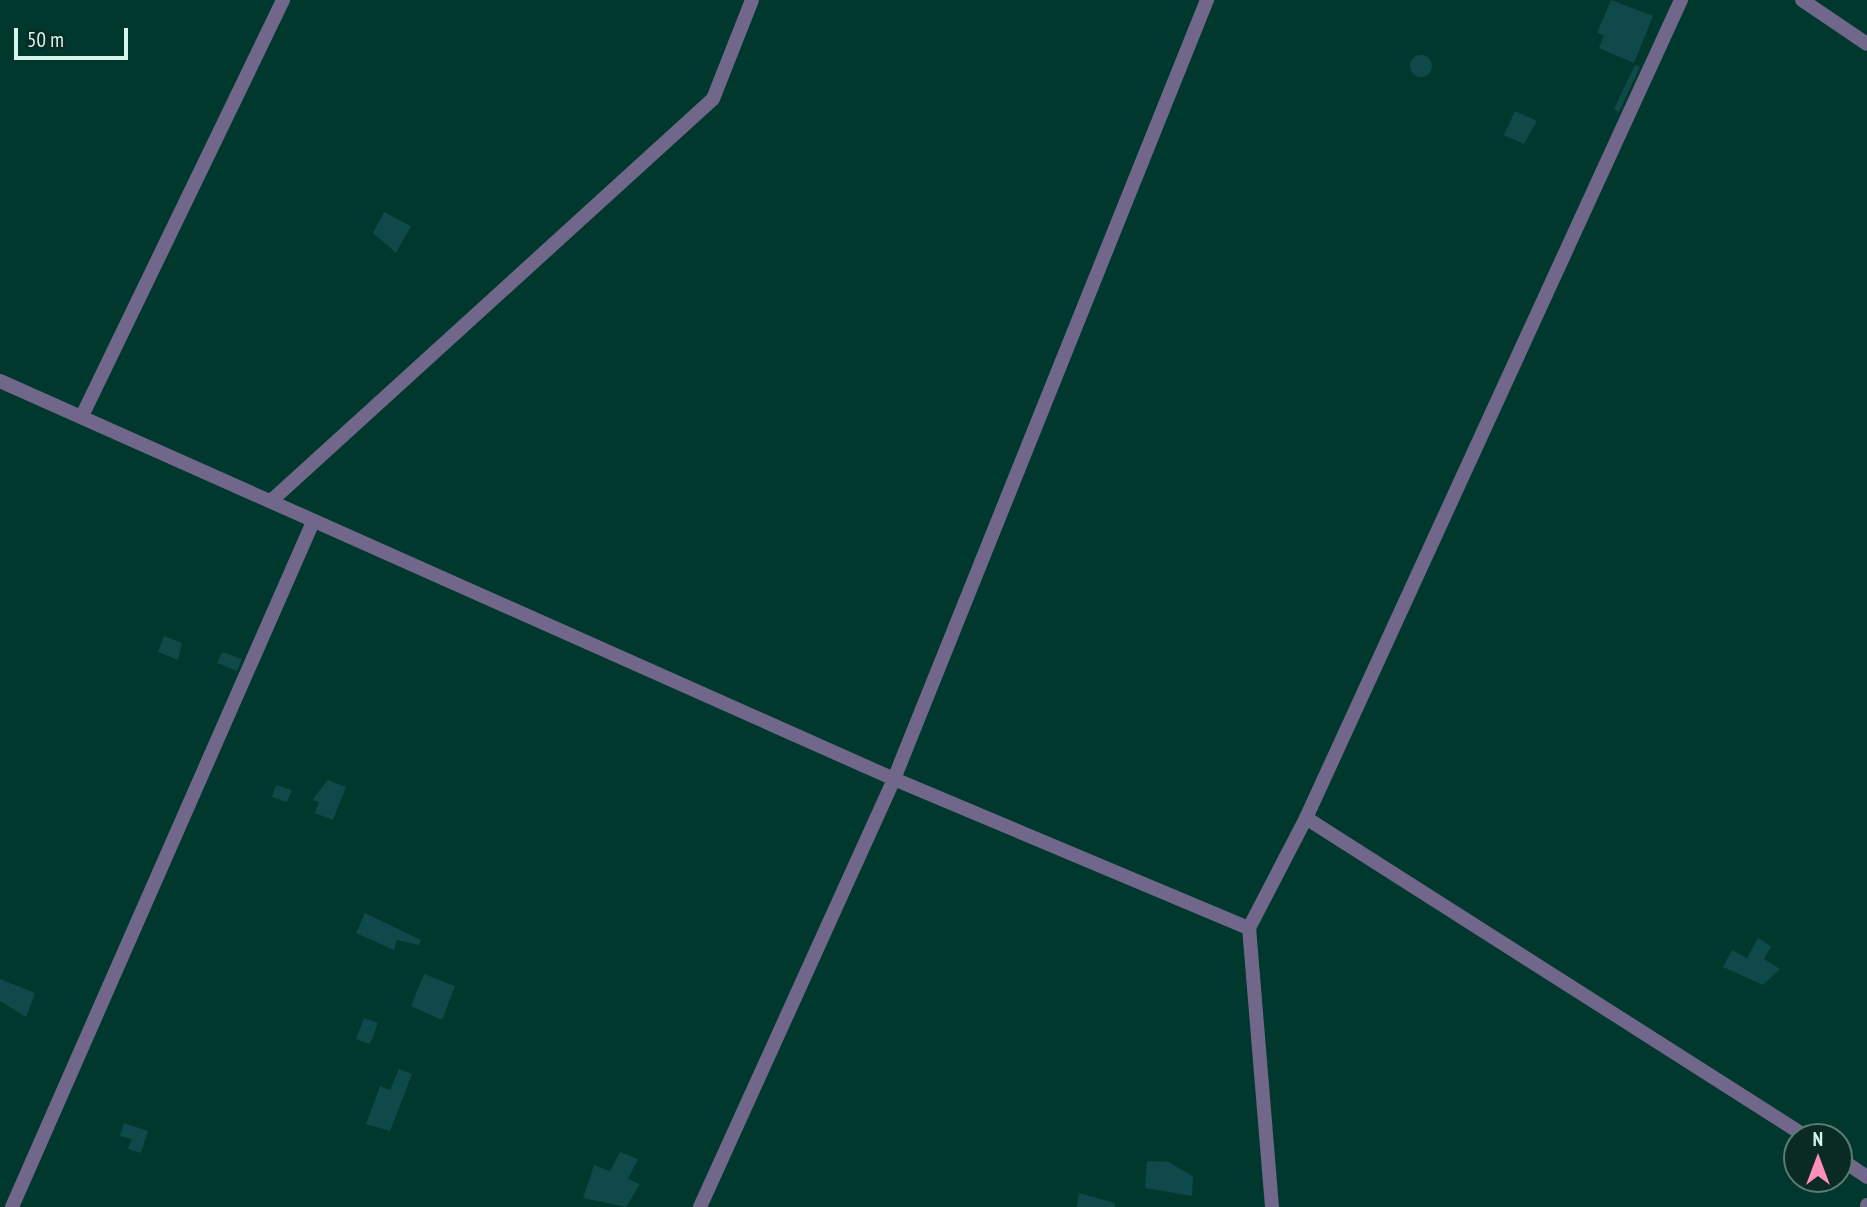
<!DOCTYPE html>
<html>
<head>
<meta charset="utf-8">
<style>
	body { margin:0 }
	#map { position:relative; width:1867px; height:1207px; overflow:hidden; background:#01382d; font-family:"PT Sans Narrow",sans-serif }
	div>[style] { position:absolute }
	.building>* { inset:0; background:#104949 }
	.round { border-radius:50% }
	.minor>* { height:14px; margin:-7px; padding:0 7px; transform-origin:7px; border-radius:7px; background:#70678a }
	span { translate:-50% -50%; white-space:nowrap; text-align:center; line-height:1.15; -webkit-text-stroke:5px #092b24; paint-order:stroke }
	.north { position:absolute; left:1783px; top:1123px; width:70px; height:70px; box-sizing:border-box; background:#092b24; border:2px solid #5b7c74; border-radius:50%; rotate:0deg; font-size:19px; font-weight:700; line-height:28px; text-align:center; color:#d6f6ec }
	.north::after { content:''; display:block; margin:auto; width:24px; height:32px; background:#fe8ebb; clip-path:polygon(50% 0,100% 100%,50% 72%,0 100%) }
	.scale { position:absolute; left:14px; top:28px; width:114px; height:32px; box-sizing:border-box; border:4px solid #d6f6ec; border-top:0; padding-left:9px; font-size:21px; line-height:24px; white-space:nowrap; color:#d6f6ec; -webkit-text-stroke:5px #092b24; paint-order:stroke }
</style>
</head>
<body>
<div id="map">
	<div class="building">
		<i style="clip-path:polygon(1611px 0,1653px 16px,1634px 63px,1599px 48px,1604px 35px,1597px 33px)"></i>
		<i class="round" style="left:1410px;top:55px;width:22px;height:22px"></i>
		<i style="clip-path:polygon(1635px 65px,1640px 67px,1619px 112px,1614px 109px)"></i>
		<i style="clip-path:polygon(1515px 111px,1537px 121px,1524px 144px,1504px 135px)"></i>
		<i style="clip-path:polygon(384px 212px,411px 226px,396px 253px,373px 233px)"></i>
		<i style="clip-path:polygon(164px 636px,182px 643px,178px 660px,158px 652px)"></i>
		<i style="clip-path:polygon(222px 652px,242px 659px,237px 671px,217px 663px)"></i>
		<i style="clip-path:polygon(328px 780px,346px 787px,333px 820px,315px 813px,319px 802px,312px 800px)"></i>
		<i style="clip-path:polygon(276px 785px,292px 790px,287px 802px,272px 797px)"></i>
		<i style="clip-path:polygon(365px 913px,421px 940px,419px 945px,397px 940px,394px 950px,356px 933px)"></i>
		<i style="clip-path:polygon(1758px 938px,1771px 946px,1764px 959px,1780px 969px,1763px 985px,1723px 967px,1732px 950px,1747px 958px)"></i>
		<i style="clip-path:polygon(424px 974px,455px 986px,442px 1020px,411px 1006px)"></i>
		<i style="clip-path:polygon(0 979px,35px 993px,26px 1017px,0 1001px)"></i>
		<i style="clip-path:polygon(364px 1018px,378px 1023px,370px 1044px,356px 1039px)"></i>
		<i style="clip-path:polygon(399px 1069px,412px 1074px,390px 1131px,366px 1124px,380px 1086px,390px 1090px)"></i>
		<i style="clip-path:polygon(124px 1123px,148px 1131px,141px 1153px,128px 1149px,132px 1139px,120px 1136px)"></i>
		<i style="clip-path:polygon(620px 1152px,638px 1159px,628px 1179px,640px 1184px,626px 1207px,583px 1198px,594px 1165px,610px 1171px)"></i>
		<i style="clip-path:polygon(1147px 1161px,1168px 1162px,1193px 1176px,1192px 1196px,1145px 1188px)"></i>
		<i style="clip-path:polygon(1079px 1193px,1115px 1203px,1115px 1207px,1077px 1207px)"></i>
	</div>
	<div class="minor">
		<i style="left:1802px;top:0;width:78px;rotate:34.1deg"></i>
		<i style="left:0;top:381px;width:979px;rotate:24deg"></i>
		<i style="left:894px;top:779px;width:385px;rotate:22.8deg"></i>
		<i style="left:82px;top:416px;width:462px;rotate:-64.2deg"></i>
		<i style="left:271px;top:501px;width:597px;rotate:-42.29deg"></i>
		<i style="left:713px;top:99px;width:106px;rotate:-68.5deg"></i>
		<i style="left:1306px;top:818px;width:594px;rotate:32.49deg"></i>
		<i style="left:1839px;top:1158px;width:34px;rotate:34deg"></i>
		<i style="left:12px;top:1207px;width:748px;rotate:-66.28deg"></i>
		<i style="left:700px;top:1207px;width:470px;rotate:-65.6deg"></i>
		<i style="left:894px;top:779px;width:840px;rotate:-68.11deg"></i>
		<i style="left:1272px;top:1207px;width:280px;rotate:-94.7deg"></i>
		<i style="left:1249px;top:928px;width:124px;rotate:-62.6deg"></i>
		<i style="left:1306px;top:818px;width:900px;rotate:-65.37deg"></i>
		<i style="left:1867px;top:1207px;width:2px;rotate:-90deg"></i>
	</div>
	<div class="north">N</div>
	<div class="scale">50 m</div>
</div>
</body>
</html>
